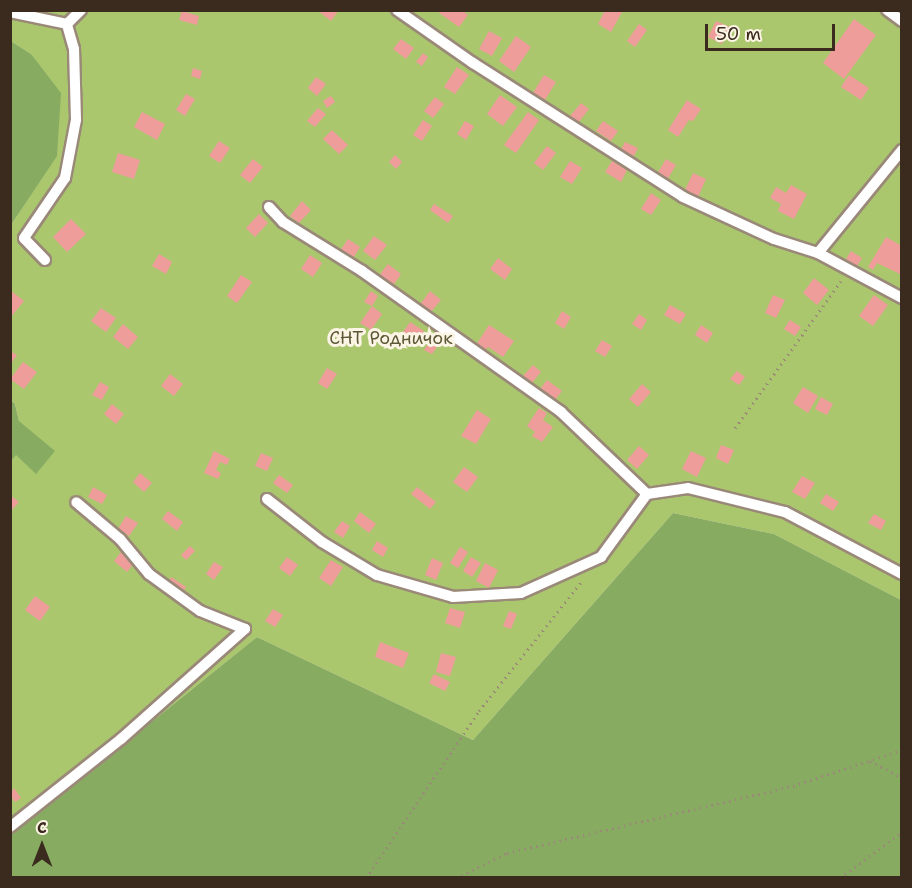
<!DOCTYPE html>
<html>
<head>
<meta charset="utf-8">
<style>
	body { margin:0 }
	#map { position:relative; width:912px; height:888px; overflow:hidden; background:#f8e8d1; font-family:"Shantell Sans",sans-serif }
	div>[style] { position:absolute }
	.green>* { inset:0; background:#aac76e }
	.forest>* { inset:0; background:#87ac61 }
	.building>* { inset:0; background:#ee9d9b }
	.path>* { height:3px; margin-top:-1.5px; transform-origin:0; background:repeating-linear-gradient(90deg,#9a8978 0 1.5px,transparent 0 6px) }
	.roads { filter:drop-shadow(2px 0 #9a8978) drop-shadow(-2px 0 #9a8978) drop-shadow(0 2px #9a8978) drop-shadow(0 -2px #9a8978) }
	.service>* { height:10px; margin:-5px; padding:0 5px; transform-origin:5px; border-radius:5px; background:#fff }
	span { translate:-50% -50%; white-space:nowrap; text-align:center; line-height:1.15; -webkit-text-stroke:6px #fcf5e5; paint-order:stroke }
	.park-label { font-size:18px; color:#5c5936 }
	.frame { position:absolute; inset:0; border:12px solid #3b2a1e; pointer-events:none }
	.north { position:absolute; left:12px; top:816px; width:60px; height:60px; -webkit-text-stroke:4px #fcf5e5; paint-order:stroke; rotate:0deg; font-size:16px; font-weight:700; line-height:24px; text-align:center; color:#3b2a1e }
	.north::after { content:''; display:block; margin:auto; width:21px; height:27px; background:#3b2a1e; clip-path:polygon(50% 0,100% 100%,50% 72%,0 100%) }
	.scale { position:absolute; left:705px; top:24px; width:130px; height:27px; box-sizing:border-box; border:3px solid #3b2a1e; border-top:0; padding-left:8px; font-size:18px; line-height:21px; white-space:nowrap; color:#3b2a1e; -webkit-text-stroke:4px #fcf5e5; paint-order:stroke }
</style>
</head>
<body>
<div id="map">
	<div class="green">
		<i style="clip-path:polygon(11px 11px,901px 11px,901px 600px,774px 534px,673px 513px,473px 740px,257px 637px,11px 835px,11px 461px,15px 455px,19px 421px,15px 404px,11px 400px,11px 225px,56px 156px,31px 54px,11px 41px)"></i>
	</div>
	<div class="forest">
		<i style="clip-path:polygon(11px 41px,31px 54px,61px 93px,57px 156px,11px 225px)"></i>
		<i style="clip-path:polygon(11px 400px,15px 404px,19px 421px,55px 451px,36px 474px,16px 455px,11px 461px)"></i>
		<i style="clip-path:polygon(673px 513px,774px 534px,901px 600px,901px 877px,11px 877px,11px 835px,257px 637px,473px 740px)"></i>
	</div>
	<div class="building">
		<i style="clip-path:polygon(317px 10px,339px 10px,331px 21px)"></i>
		<i style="clip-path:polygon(441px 10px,462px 10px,468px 15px,459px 27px,439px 13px)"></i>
		<i style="clip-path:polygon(605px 10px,622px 12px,611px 32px,598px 24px)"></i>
		<i style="clip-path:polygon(182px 11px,199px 16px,197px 25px,179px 20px)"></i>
		<i style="clip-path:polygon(854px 19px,876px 35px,844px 79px,823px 63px)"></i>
		<i style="clip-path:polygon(716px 21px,730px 27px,722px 44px,708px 37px)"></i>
		<i style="clip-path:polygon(639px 24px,647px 30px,635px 47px,627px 41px)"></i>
		<i style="clip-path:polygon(489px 31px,502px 38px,492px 56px,479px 49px)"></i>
		<i style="clip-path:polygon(516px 36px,531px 47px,514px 72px,499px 61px)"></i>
		<i style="clip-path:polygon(401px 39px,414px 48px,406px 59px,393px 49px)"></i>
		<i style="clip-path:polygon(423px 53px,428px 57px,422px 66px,416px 62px)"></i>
		<i style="clip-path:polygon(457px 67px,469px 75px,455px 94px,444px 87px)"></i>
		<i style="clip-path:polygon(193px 68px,202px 71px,200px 79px,191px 76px)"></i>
		<i style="clip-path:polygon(544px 75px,556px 82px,545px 100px,533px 93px)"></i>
		<i style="clip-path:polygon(849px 75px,869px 88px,861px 100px,841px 87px)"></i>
		<i style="clip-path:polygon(316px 77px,326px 84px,317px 96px,308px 88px)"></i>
		<i style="clip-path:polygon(186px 94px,195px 99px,185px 116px,176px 110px)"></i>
		<i style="clip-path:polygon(500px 95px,517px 107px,503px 126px,487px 114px)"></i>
		<i style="clip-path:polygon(331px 96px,335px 102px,327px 108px,323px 101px)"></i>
		<i style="clip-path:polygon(435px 97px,444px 104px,433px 118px,424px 111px)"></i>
		<i style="clip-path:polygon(687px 100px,701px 109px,693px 121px,689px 120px,678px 137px,668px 130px)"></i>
		<i style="clip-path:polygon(581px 103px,589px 109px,578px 123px,570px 116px)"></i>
		<i style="clip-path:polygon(318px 108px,326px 114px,315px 127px,307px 121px)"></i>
		<i style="clip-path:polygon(142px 112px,165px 124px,157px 140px,134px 127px)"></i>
		<i style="clip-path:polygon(528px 112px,539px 120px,516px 153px,504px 145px)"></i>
		<i style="clip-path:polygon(423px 120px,432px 126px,422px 141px,413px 135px)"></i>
		<i style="clip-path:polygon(465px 121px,474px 126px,466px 140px,457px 134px)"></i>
		<i style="clip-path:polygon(603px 121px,618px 131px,611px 141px,596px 131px)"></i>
		<i style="clip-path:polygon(332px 130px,348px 145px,339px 154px,323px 139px)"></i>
		<i style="clip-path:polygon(219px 141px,230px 148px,220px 163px,209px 156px)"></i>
		<i style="clip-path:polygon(625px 142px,638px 148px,634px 156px,621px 150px)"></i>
		<i style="clip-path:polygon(547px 146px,556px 153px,543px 170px,534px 163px)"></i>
		<i style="clip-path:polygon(118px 153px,140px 160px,134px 179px,112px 172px)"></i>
		<i style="clip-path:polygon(395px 155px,402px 162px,396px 169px,389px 162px)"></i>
		<i style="clip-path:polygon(253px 159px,263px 167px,250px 183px,240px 175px)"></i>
		<i style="clip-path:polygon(666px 159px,676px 165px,667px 180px,657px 174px)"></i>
		<i style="clip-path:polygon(570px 161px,582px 168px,572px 184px,560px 177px)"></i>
		<i style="clip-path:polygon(612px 161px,627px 170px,621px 182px,605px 172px)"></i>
		<i style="clip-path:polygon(693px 173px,706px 179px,698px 197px,685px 190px)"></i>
		<i style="clip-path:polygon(791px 185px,807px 194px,794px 219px,778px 211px,781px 204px,770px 198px,776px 187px,786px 193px)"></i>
		<i style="clip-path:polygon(651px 193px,661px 200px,651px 215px,641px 209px)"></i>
		<i style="clip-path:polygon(302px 201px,311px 210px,299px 223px,290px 216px)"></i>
		<i style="clip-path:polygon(434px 204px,453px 216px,448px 223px,430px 210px)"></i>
		<i style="clip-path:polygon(259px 214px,268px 223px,255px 237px,246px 228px)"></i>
		<i style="clip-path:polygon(71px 219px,86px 234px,67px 252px,53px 237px)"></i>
		<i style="clip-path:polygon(374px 236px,387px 245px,375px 260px,363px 251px)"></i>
		<i style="clip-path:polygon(886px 237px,902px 246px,900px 274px,877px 263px,873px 270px,868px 267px)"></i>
		<i style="clip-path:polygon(348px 239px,360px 247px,352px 260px,340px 251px)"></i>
		<i style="clip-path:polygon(851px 251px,862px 258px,857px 266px,846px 259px)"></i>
		<i style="clip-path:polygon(159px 254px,172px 262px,166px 274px,152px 266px)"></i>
		<i style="clip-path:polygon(310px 255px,322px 263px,313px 277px,301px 269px)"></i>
		<i style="clip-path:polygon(498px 258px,512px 269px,505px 280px,490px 269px)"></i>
		<i style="clip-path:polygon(388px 264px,401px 274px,392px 287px,378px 277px)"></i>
		<i style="clip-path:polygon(241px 275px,252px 282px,237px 303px,227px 296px)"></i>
		<i style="clip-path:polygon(814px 278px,829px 290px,817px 305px,803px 293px)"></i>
		<i style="clip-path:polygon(10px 290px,24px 301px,10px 318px)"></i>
		<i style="clip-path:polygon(371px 291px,378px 296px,372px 306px,364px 302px)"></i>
		<i style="clip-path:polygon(430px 291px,441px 300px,429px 314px,419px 306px)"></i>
		<i style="clip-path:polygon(773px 295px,785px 300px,776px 318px,765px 313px)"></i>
		<i style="clip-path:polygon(874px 295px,888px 305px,873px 326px,859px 316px)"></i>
		<i style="clip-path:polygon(670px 305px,686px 314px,680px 324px,664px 315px)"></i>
		<i style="clip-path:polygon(372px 306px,382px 314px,371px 330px,360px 323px)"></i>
		<i style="clip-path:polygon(101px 308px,116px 318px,106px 332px,91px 321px)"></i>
		<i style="clip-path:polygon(562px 311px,571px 317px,564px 329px,555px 323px)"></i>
		<i style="clip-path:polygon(639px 314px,647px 320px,641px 330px,632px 324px)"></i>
		<i style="clip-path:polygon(790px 320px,801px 327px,795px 336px,784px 329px)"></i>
		<i style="clip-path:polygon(410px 322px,424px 331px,415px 345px,401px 335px)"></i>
		<i style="clip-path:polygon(123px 324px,138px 337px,128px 349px,113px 337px)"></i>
		<i style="clip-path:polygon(489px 325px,514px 341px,503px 357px,488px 347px,485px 351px,476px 345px)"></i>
		<i style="clip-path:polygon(701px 325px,713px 333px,707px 343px,695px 335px)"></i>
		<i style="clip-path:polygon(431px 339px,439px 344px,432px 354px,424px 350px)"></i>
		<i style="clip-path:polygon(602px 340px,612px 346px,605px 357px,595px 351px)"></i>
		<i style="clip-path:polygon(10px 351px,17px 355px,10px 365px)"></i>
		<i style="clip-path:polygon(23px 362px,37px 372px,24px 389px,10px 379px)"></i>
		<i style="clip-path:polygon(533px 365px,541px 372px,531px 384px,523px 376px)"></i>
		<i style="clip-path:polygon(327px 368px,337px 374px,327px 389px,318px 383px)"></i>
		<i style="clip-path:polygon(737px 371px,745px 377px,739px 385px,730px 379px)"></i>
		<i style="clip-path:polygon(170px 374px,183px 384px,174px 396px,161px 386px)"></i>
		<i style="clip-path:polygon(547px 380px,562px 391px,555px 400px,540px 389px)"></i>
		<i style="clip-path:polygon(100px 382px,109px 387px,102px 400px,92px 395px)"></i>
		<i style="clip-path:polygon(642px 384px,651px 392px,638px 407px,629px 399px)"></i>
		<i style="clip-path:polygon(803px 387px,818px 396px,808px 413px,793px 403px)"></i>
		<i style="clip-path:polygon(821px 397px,833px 404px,827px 415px,815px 409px)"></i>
		<i style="clip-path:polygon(112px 404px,124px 414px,116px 424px,104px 414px)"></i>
		<i style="clip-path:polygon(539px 408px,547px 413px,543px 420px,553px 427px,542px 442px,532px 436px,535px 432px,527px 426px)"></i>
		<i style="clip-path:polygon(477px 410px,491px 419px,476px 444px,461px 436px)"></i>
		<i style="clip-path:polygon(721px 445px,734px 450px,728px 464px,716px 458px)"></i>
		<i style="clip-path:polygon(639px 446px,649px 455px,637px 469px,627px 460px)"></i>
		<i style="clip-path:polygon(214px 451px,230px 459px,227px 465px,220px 462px,216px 470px,221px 473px,218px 479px,204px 473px)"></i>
		<i style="clip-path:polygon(691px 451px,706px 458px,697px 477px,682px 469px)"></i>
		<i style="clip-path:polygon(261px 453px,273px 458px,267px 471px,255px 466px)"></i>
		<i style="clip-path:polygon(464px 467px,478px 477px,467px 492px,453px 482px)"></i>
		<i style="clip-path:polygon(140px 473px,152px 483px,144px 492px,133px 482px)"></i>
		<i style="clip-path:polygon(279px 475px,293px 485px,287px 493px,273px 483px)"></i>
		<i style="clip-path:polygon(802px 476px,815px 483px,805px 499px,792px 492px)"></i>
		<i style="clip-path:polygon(93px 487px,107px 495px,102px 504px,88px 497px)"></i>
		<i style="clip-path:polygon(417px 487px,436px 502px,430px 509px,411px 494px)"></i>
		<i style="clip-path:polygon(826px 494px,839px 502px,833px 511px,820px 503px)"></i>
		<i style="clip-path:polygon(10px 495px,19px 502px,10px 512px)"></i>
		<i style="clip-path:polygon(168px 511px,183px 522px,177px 531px,162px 519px)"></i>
		<i style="clip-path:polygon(360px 512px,376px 524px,369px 533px,354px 521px)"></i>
		<i style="clip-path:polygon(874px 514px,886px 521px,881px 530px,868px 523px)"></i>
		<i style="clip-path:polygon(126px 516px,138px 523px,129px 536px,118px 529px)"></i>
		<i style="clip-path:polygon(342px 521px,350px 526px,343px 538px,334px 532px)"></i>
		<i style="clip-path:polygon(377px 541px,388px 548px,383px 557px,372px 550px)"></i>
		<i style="clip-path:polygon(190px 546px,195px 551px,186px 560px,181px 555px)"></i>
		<i style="clip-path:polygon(460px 547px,468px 552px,458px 568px,450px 563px)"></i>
		<i style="clip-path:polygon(121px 552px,134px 563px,127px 572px,114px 561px)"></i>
		<i style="clip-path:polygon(287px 557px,298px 565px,290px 576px,279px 568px)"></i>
		<i style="clip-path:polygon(471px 557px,481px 563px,472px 577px,463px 571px)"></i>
		<i style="clip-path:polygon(432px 558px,443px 563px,436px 580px,425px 575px)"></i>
		<i style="clip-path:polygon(331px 560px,343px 567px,331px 586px,319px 578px)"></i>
		<i style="clip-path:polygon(214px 562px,223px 567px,214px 580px,206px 574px)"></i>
		<i style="clip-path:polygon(485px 563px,498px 570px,489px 588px,476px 581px)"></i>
		<i style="clip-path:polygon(171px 577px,186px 587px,182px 594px,167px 584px)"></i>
		<i style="clip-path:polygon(35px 596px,50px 607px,40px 621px,25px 610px)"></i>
		<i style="clip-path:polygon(450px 608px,465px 612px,460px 628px,445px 623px)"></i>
		<i style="clip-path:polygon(273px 609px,283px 615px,275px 627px,265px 621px)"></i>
		<i style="clip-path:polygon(509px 611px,517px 614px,511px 629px,503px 626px)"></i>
		<i style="clip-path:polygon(380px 642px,409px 653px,403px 668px,375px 657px)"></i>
		<i style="clip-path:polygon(441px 653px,456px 657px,450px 676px,436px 672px)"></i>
		<i style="clip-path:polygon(434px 674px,450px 682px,445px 691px,429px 683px)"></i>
		<i style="clip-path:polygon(14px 788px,21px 798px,15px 802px,10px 795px)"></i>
	</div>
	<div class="path">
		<i style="left:735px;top:428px;width:181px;rotate:-54.2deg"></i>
		<i style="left:870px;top:761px;width:36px;rotate:27deg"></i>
		<i style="left:366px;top:878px;width:202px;rotate:-55.9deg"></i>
		<i style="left:479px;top:711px;width:166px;rotate:-51.6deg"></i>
		<i style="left:456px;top:878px;width:57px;rotate:-26.1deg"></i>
		<i style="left:507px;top:853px;width:294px;rotate:-13.2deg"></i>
		<i style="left:793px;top:786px;width:115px;rotate:-18.3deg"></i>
		<i style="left:840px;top:878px;width:77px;rotate:-36.6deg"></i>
	</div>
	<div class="roads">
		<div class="service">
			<i style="left:397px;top:10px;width:93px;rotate:34.9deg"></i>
			<i style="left:473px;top:63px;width:249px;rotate:32.5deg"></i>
			<i style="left:683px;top:197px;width:100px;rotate:24.8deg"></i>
			<i style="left:774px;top:239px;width:46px;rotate:17.7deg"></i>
			<i style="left:818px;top:253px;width:133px;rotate:-50.8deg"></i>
			<i style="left:887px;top:10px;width:19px;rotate:36deg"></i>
			<i style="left:10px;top:12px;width:58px;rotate:11.9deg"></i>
			<i style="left:67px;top:24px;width:20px;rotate:-45deg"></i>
			<i style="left:269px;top:207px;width:21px;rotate:47deg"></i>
			<i style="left:283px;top:222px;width:93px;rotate:31.8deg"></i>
			<i style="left:362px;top:271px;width:244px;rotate:35.3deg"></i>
			<i style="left:561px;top:412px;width:119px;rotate:43.6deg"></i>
			<i style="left:818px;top:253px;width:95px;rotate:28.2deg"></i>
			<i style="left:45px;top:260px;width:30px;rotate:-134deg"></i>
			<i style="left:24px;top:238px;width:73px;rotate:-55.7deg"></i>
			<i style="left:65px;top:178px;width:59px;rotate:-79.3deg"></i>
			<i style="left:76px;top:120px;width:71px;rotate:-91.6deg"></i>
			<i style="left:74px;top:49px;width:26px;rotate:-106deg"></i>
			<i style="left:267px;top:499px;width:70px;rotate:38deg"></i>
			<i style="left:322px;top:542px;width:64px;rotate:31deg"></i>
			<i style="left:377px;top:575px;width:79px;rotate:16.1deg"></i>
			<i style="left:453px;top:597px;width:68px;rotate:-3.4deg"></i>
			<i style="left:521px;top:593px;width:88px;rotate:-24.2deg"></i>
			<i style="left:601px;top:557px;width:78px;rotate:-53.9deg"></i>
			<i style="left:647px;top:494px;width:41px;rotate:-8.3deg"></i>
			<i style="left:688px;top:488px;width:100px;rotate:13.9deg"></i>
			<i style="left:785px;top:512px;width:132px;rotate:27.9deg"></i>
			<i style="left:10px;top:827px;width:142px;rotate:-38.4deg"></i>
			<i style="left:121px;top:739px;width:166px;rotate:-41.6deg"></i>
			<i style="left:245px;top:629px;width:48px;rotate:-158.2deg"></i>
			<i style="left:200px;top:611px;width:63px;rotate:-144deg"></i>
			<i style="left:149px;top:574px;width:45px;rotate:-129.6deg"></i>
			<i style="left:120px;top:539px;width:57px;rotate:-139.9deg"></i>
		</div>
	</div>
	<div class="park-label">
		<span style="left:391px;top:338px">СНТ Родничок</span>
	</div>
	<div class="frame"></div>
	<div class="north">С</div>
	<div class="scale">50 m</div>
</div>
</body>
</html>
